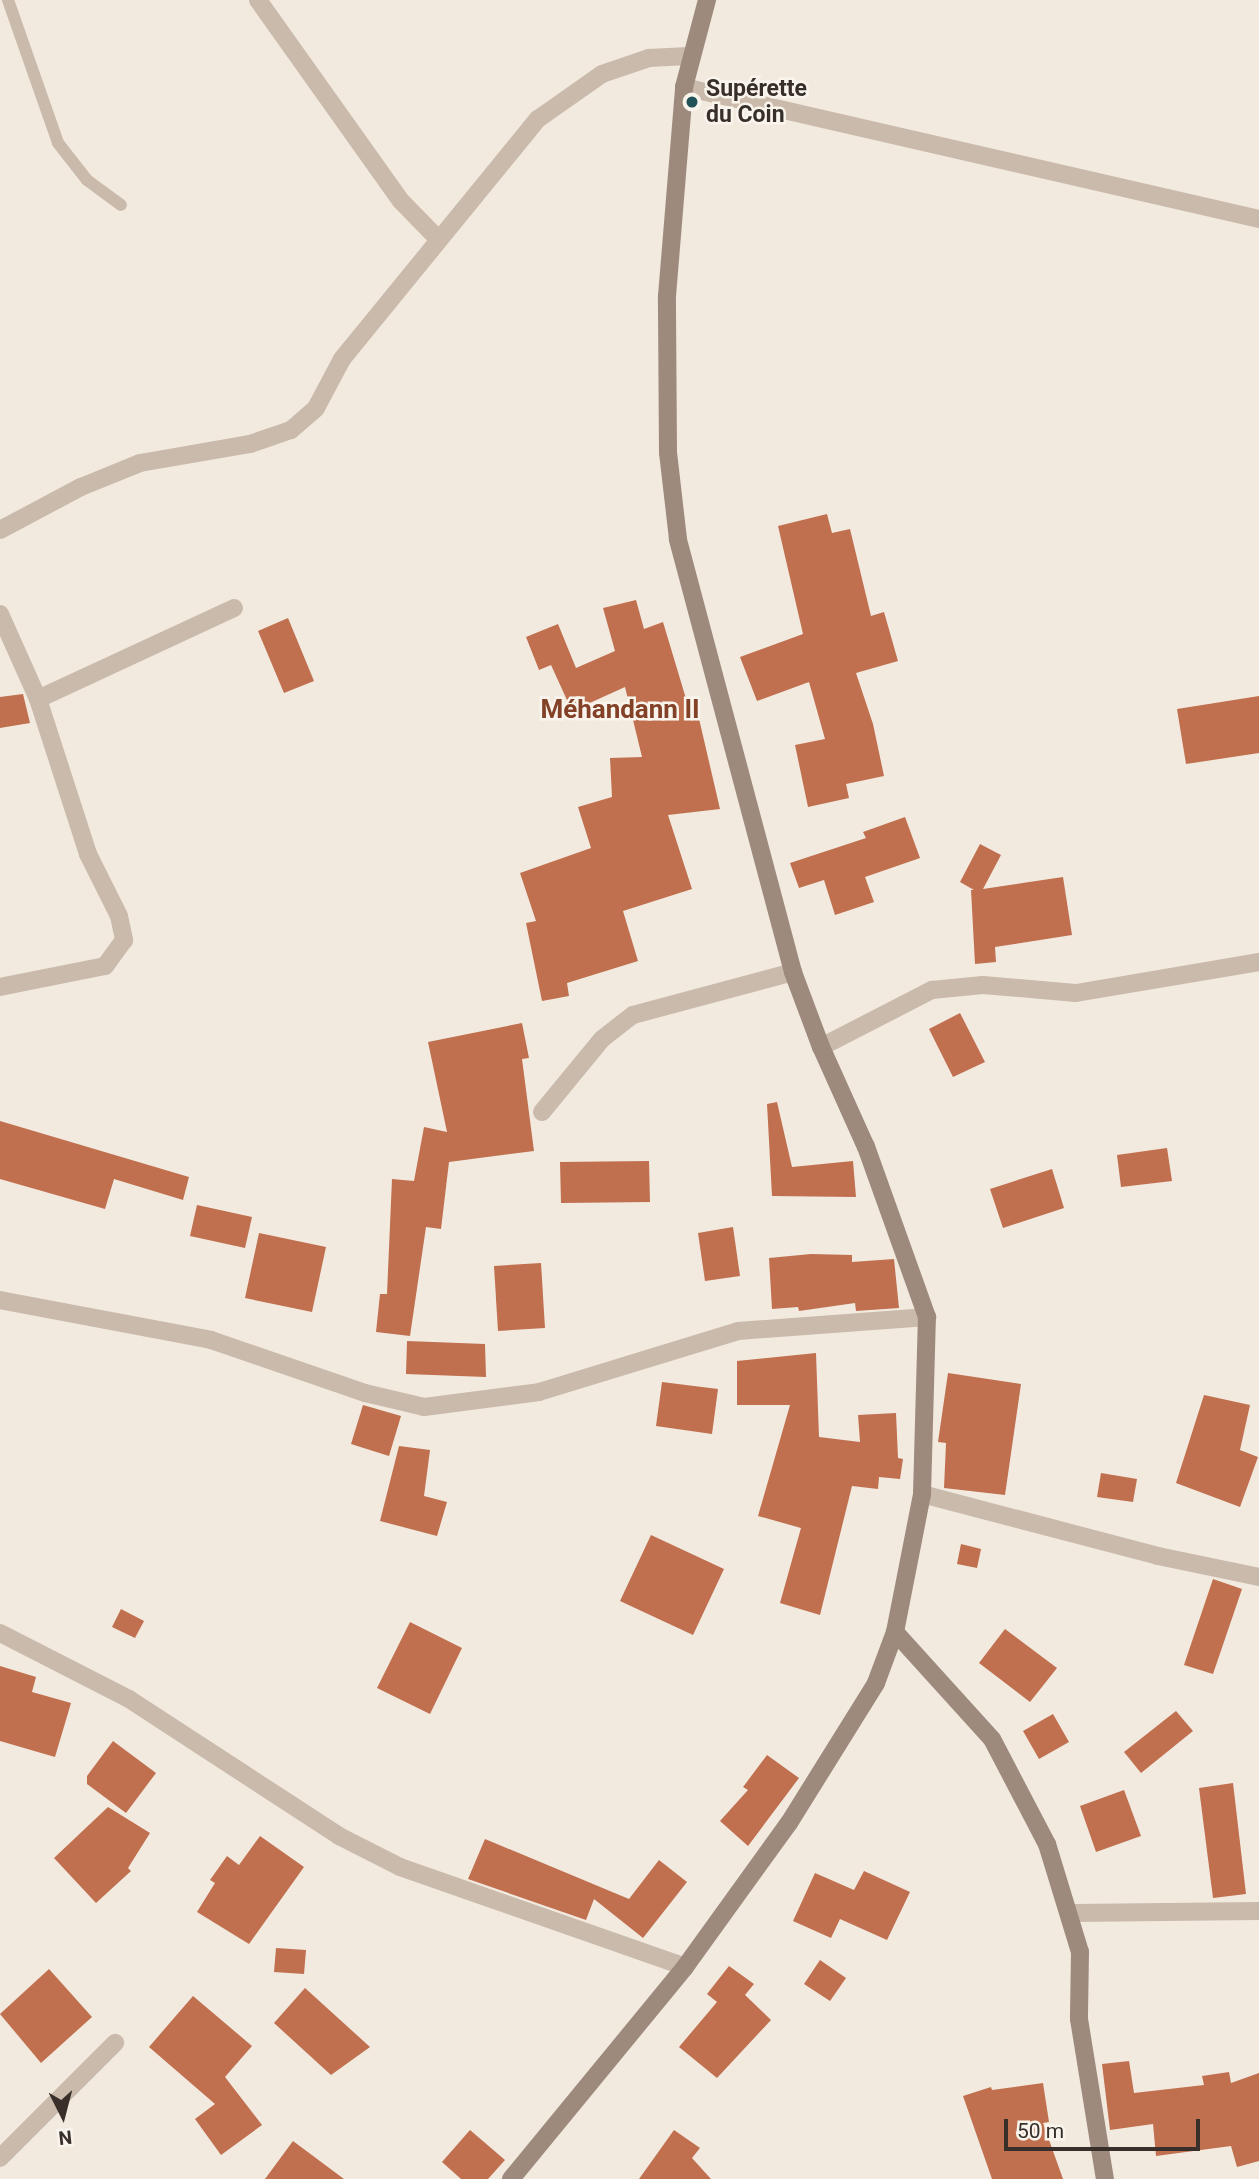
<!DOCTYPE html>
<html>
<head>
<meta charset="utf-8">
<style>
	body { margin:0 }
	#map { position:relative; width:1259px; height:2179px; overflow:hidden; background:#f2eadf; font-family:Roboto,sans-serif }
	div>[style] { position:absolute }
	.building>* { inset:0; background:#c06f4f }
	.lane>* { height:12px; margin:-6px; padding:0 6px; transform-origin:6px; border-radius:6px; background:#cabaab }
	.street>* { height:18px; margin:-9px; padding:0 9px; transform-origin:9px; border-radius:9px; background:#cabaab }
	.secondary>* { height:18px; margin:-9px; padding:0 9px; transform-origin:9px; border-radius:9px; background:#9d8a7d }
	.dots>* { width:19px; height:19px; translate:-50% -50%; box-sizing:border-box; border:4px solid #f9f4ec; border-radius:50% }
	span { translate:-50% -50%; white-space:nowrap; text-align:center; line-height:1.15; -webkit-text-stroke:5px #f9f4ec; paint-order:stroke }
	.poi-label { font-size:23px; color:#382f2a; font-weight:700 }
	.left { translate:0 -50%; text-align:left }
	.quarter-label { font-size:26px; color:#834127; font-weight:700 }
	.north { position:absolute; left:28px; top:2081px; width:70px; height:70px; -webkit-text-stroke:5px #f9f4ec; paint-order:stroke; rotate:174deg; font-size:19px; font-weight:700; line-height:28px; text-align:center; color:#382f2a }
	.north::after { content:''; display:block; margin:auto; width:24px; height:32px; background:#382f2a; clip-path:polygon(50% 0,100% 100%,50% 72%,0 100%) }
	.scale { position:absolute; left:1004px; top:2119px; width:196px; height:32px; box-sizing:border-box; border:4px solid #382f2a; border-top:0; padding-left:9px; font-size:21px; line-height:24px; white-space:nowrap; color:#382f2a; -webkit-text-stroke:5px #f9f4ec; paint-order:stroke }
</style>
</head>
<body>
<div id="map">
	<div class="building">
		<i style="clip-path:polygon(827px 514px,832px 533px,850px 529px,871px 616px,884px 612px,898px 661px,856px 673px,873px 724px,884px 776px,846px 784px,849px 798px,808px 807px,795px 745px,825px 739px,809px 682px,757px 701px,740px 657px,803px 634px,778px 526px)"></i>
		<i style="clip-path:polygon(636px 600px,644px 629px,663px 622px,690px 712px,697px 710px,720px 809px,668px 815px,692px 889px,623px 911px,638px 961px,567px 983px,569px 996px,542px 1001px,526px 923px,536px 921px,520px 873px,591px 848px,578px 807px,612px 797px,610px 758px,642px 757px,625px 687px,572px 711px,551px 665px,539px 670px,526px 637px,558px 624px,576px 668px,615px 651px,603px 608px)"></i>
		<i style="clip-path:polygon(288px 618px,314px 681px,284px 693px,258px 631px)"></i>
		<i style="clip-path:polygon(23px 694px,30px 723px,0 728px,0 697px)"></i>
		<i style="clip-path:polygon(1259px 696px,1259px 753px,1186px 764px,1177px 709px)"></i>
		<i style="clip-path:polygon(905px 817px,920px 858px,865px 877px,874px 902px,835px 915px,824px 880px,799px 888px,790px 863px,866px 838px,863px 832px)"></i>
		<i style="clip-path:polygon(980px 844px,1001px 855px,983px 889px,1063px 877px,1072px 935px,995px 947px,996px 962px,975px 964px,971px 890px,974px 890px,960px 882px)"></i>
		<i style="clip-path:polygon(960px 1013px,985px 1062px,953px 1077px,929px 1029px)"></i>
		<i style="clip-path:polygon(522px 1023px,529px 1058px,522px 1059px,534px 1151px,449px 1162px,441px 1229px,426px 1227px,410px 1336px,376px 1332px,380px 1294px,387px 1294px,392px 1179px,414px 1181px,424px 1127px,447px 1132px,428px 1042px)"></i>
		<i style="clip-path:polygon(777px 1102px,792px 1167px,853px 1161px,856px 1197px,772px 1196px,767px 1104px)"></i>
		<i style="clip-path:polygon(0 1121px,189px 1177px,183px 1200px,114px 1179px,105px 1209px,0 1179px)"></i>
		<i style="clip-path:polygon(1167px 1148px,1172px 1181px,1121px 1187px,1117px 1155px)"></i>
		<i style="clip-path:polygon(649px 1161px,650px 1202px,561px 1203px,560px 1162px)"></i>
		<i style="clip-path:polygon(1052px 1169px,1064px 1208px,1003px 1228px,990px 1189px)"></i>
		<i style="clip-path:polygon(197px 1205px,252px 1217px,245px 1248px,190px 1236px)"></i>
		<i style="clip-path:polygon(733px 1227px,740px 1276px,705px 1281px,698px 1233px)"></i>
		<i style="clip-path:polygon(259px 1233px,326px 1247px,312px 1312px,245px 1298px)"></i>
		<i style="clip-path:polygon(811px 1254px,852px 1255px,852px 1262px,894px 1259px,899px 1308px,856px 1311px,855px 1303px,799px 1311px,798px 1307px,772px 1309px,769px 1258px)"></i>
		<i style="clip-path:polygon(541px 1263px,545px 1328px,498px 1331px,494px 1266px)"></i>
		<i style="clip-path:polygon(407px 1341px,485px 1344px,486px 1377px,406px 1374px)"></i>
		<i style="clip-path:polygon(816px 1353px,819px 1437px,860px 1442px,858px 1415px,896px 1413px,898px 1458px,903px 1459px,900px 1479px,879px 1477px,878px 1489px,852px 1486px,820px 1615px,780px 1603px,801px 1528px,758px 1516px,790px 1405px,737px 1405px,737px 1361px)"></i>
		<i style="clip-path:polygon(948px 1373px,1021px 1384px,1005px 1495px,944px 1488px,946px 1443px,938px 1442px)"></i>
		<i style="clip-path:polygon(662px 1382px,718px 1389px,712px 1434px,656px 1426px)"></i>
		<i style="clip-path:polygon(1204px 1395px,1250px 1405px,1240px 1450px,1258px 1457px,1240px 1507px,1176px 1483px)"></i>
		<i style="clip-path:polygon(363px 1405px,401px 1416px,389px 1456px,351px 1444px)"></i>
		<i style="clip-path:polygon(399px 1446px,430px 1450px,424px 1496px,447px 1502px,437px 1536px,380px 1521px)"></i>
		<i style="clip-path:polygon(1101px 1473px,1137px 1479px,1133px 1502px,1097px 1497px)"></i>
		<i style="clip-path:polygon(651px 1535px,724px 1569px,693px 1635px,620px 1601px)"></i>
		<i style="clip-path:polygon(961px 1544px,981px 1549px,977px 1568px,957px 1564px)"></i>
		<i style="clip-path:polygon(1213px 1579px,1242px 1589px,1213px 1674px,1184px 1665px)"></i>
		<i style="clip-path:polygon(121px 1609px,144px 1621px,135px 1638px,112px 1627px)"></i>
		<i style="clip-path:polygon(410px 1622px,462px 1648px,430px 1714px,377px 1688px)"></i>
		<i style="clip-path:polygon(1005px 1629px,1057px 1668px,1030px 1702px,979px 1663px)"></i>
		<i style="clip-path:polygon(0 1666px,36px 1677px,32px 1692px,71px 1703px,55px 1757px,0 1741px)"></i>
		<i style="clip-path:polygon(1176px 1711px,1193px 1731px,1141px 1773px,1124px 1752px)"></i>
		<i style="clip-path:polygon(1053px 1714px,1069px 1742px,1039px 1759px,1023px 1731px)"></i>
		<i style="clip-path:polygon(113px 1741px,156px 1773px,126px 1813px,87px 1784px,87px 1776px)"></i>
		<i style="clip-path:polygon(767px 1755px,799px 1778px,748px 1846px,720px 1821px,748px 1790px,743px 1787px)"></i>
		<i style="clip-path:polygon(1233px 1783px,1246px 1894px,1213px 1898px,1199px 1788px)"></i>
		<i style="clip-path:polygon(1124px 1790px,1141px 1836px,1096px 1852px,1080px 1806px)"></i>
		<i style="clip-path:polygon(108px 1807px,150px 1833px,128px 1868px,131px 1871px,96px 1903px,54px 1858px)"></i>
		<i style="clip-path:polygon(260px 1836px,304px 1867px,249px 1944px,197px 1912px,215px 1883px,210px 1880px,227px 1856px,239px 1865px)"></i>
		<i style="clip-path:polygon(485px 1839px,629px 1899px,659px 1860px,687px 1882px,643px 1938px,594px 1899px,586px 1920px,468px 1879px)"></i>
		<i style="clip-path:polygon(864px 1871px,910px 1892px,887px 1940px,840px 1919px,831px 1938px,793px 1921px,815px 1873px,854px 1890px)"></i>
		<i style="clip-path:polygon(276px 1948px,306px 1950px,304px 1974px,274px 1972px)"></i>
		<i style="clip-path:polygon(820px 1960px,846px 1978px,830px 2001px,804px 1984px)"></i>
		<i style="clip-path:polygon(729px 1966px,754px 1984px,745px 1995px,771px 2020px,717px 2078px,679px 2047px,717px 2002px,707px 1994px)"></i>
		<i style="clip-path:polygon(49px 1969px,92px 2017px,41px 2063px,0 2014px)"></i>
		<i style="clip-path:polygon(305px 1988px,370px 2047px,331px 2075px,274px 2023px)"></i>
		<i style="clip-path:polygon(193px 1996px,252px 2046px,225px 2077px,262px 2125px,221px 2155px,195px 2119px,215px 2104px,149px 2047px)"></i>
		<i style="clip-path:polygon(1129px 2061px,1134px 2093px,1204px 2085px,1202px 2076px,1229px 2072px,1231px 2083px,1259px 2073px,1259px 2161px,1237px 2167px,1231px 2146px,1156px 2156px,1153px 2124px,1110px 2130px,1102px 2064px)"></i>
		<i style="clip-path:polygon(1043px 2083px,1049px 2122px,1043px 2123px,1063px 2179px,992px 2179px,963px 2096px,991px 2087px,992px 2090px)"></i>
		<i style="clip-path:polygon(470px 2130px,505px 2160px,488px 2179px,461px 2179px,442px 2162px)"></i>
		<i style="clip-path:polygon(674px 2130px,700px 2148px,692px 2158px,711px 2179px,639px 2179px)"></i>
		<i style="clip-path:polygon(293px 2141px,344px 2179px,265px 2179px)"></i>
	</div>
	<div class="lane">
		<i style="left:8px;top:0;width:151px;rotate:70.7deg"></i>
		<i style="left:58px;top:143px;width:47px;rotate:51.9deg"></i>
		<i style="left:87px;top:180px;width:42px;rotate:36.3deg"></i>
	</div>
	<div class="street">
		<i style="left:258px;top:0;width:247px;rotate:54.6deg"></i>
		<i style="left:401px;top:201px;width:54px;rotate:45.7deg"></i>
		<i style="left:684px;top:87px;width:590px;rotate:12.93deg"></i>
		<i style="left:0;top:530px;width:92px;rotate:-28deg"></i>
		<i style="left:81px;top:487px;width:64px;rotate:-22.1deg"></i>
		<i style="left:140px;top:463px;width:112px;rotate:-9.8deg"></i>
		<i style="left:250px;top:444px;width:43px;rotate:-18.9deg"></i>
		<i style="left:291px;top:430px;width:33px;rotate:-41deg"></i>
		<i style="left:316px;top:408px;width:55px;rotate:-62deg"></i>
		<i style="left:342px;top:359px;width:310px;rotate:-50.8deg"></i>
		<i style="left:538px;top:119px;width:78px;rotate:-35.1deg"></i>
		<i style="left:602px;top:74px;width:50px;rotate:-18.8deg"></i>
		<i style="left:649px;top:58px;width:39px;rotate:-3deg"></i>
		<i style="left:0;top:614px;width:93px;rotate:65.9deg"></i>
		<i style="left:38px;top:699px;width:163px;rotate:72.1deg"></i>
		<i style="left:88px;top:854px;width:69px;rotate:63.4deg"></i>
		<i style="left:119px;top:916px;width:25px;rotate:78deg"></i>
		<i style="left:124px;top:940px;width:32px;rotate:126deg"></i>
		<i style="left:105px;top:966px;width:107px;rotate:168.7deg"></i>
		<i style="left:38px;top:699px;width:216px;rotate:-24.9deg"></i>
		<i style="left:821px;top:1047px;width:125px;rotate:-27.2deg"></i>
		<i style="left:932px;top:990px;width:51px;rotate:-5.6deg"></i>
		<i style="left:983px;top:985px;width:93px;rotate:4.9deg"></i>
		<i style="left:1076px;top:993px;width:186px;rotate:-9.6deg"></i>
		<i style="left:542px;top:1112px;width:94px;rotate:-50.6deg"></i>
		<i style="left:602px;top:1039px;width:39px;rotate:-38deg"></i>
		<i style="left:633px;top:1015px;width:166px;rotate:-15deg"></i>
		<i style="left:0;top:1300px;width:215px;rotate:10.7deg"></i>
		<i style="left:211px;top:1340px;width:163px;rotate:19deg"></i>
		<i style="left:365px;top:1393px;width:61px;rotate:13.3deg"></i>
		<i style="left:424px;top:1407px;width:116px;rotate:-7.4deg"></i>
		<i style="left:539px;top:1392px;width:208px;rotate:-17deg"></i>
		<i style="left:738px;top:1331px;width:190px;rotate:-4.2deg"></i>
		<i style="left:922px;top:1494px;width:244px;rotate:14.7deg"></i>
		<i style="left:1158px;top:1556px;width:103px;rotate:11.7deg"></i>
		<i style="left:0;top:1633px;width:145px;rotate:27.1deg"></i>
		<i style="left:129px;top:1699px;width:251px;rotate:33.1deg"></i>
		<i style="left:339px;top:1836px;width:68px;rotate:26.9deg"></i>
		<i style="left:400px;top:1867px;width:302px;rotate:19.3deg"></i>
		<i style="left:1072px;top:1913px;width:187px;rotate:-0.6deg"></i>
		<i style="left:0;top:2158px;width:163px;rotate:-45deg"></i>
	</div>
	<div class="secondary">
		<i style="left:895px;top:1632px;width:144px;rotate:47.8deg"></i>
		<i style="left:992px;top:1739px;width:119px;rotate:62.4deg"></i>
		<i style="left:1047px;top:1844px;width:113px;rotate:73deg"></i>
		<i style="left:1080px;top:1952px;width:67px;rotate:90.9deg"></i>
		<i style="left:1079px;top:2019px;width:162px;rotate:80.8deg"></i>
		<i style="left:511px;top:2179px;width:274px;rotate:-50.6deg"></i>
		<i style="left:685px;top:1967px;width:178px;rotate:-54.2deg"></i>
		<i style="left:789px;top:1823px;width:165px;rotate:-58.1deg"></i>
		<i style="left:876px;top:1683px;width:54px;rotate:-69.6deg"></i>
		<i style="left:895px;top:1632px;width:141px;rotate:-78.9deg"></i>
		<i style="left:922px;top:1494px;width:177px;rotate:-88.4deg"></i>
		<i style="left:927px;top:1317px;width:181px;rotate:-109.7deg"></i>
		<i style="left:866px;top:1147px;width:110px;rotate:-114.2deg"></i>
		<i style="left:821px;top:1047px;width:80px;rotate:-110.5deg"></i>
		<i style="left:793px;top:972px;width:448px;rotate:-104.9deg"></i>
		<i style="left:678px;top:539px;width:87px;rotate:-96.6deg"></i>
		<i style="left:668px;top:453px;width:157px;rotate:-90.4deg"></i>
		<i style="left:667px;top:296px;width:210px;rotate:-85.3deg"></i>
		<i style="left:684px;top:87px;width:90px;rotate:-75.2deg"></i>
	</div>
	<div class="dots">
		<i style="left:692px;top:102px;background:#215257"></i>
	</div>
	<div class="poi-label">
		<span class="left" style="left:706px;top:102px">Supérette<br>du Coin</span>
	</div>
	<div class="quarter-label">
		<span style="left:620px;top:710px">Méhandann II</span>
	</div>
	<div class="north">N</div>
	<div class="scale">50 m</div>
</div>
</body>
</html>
